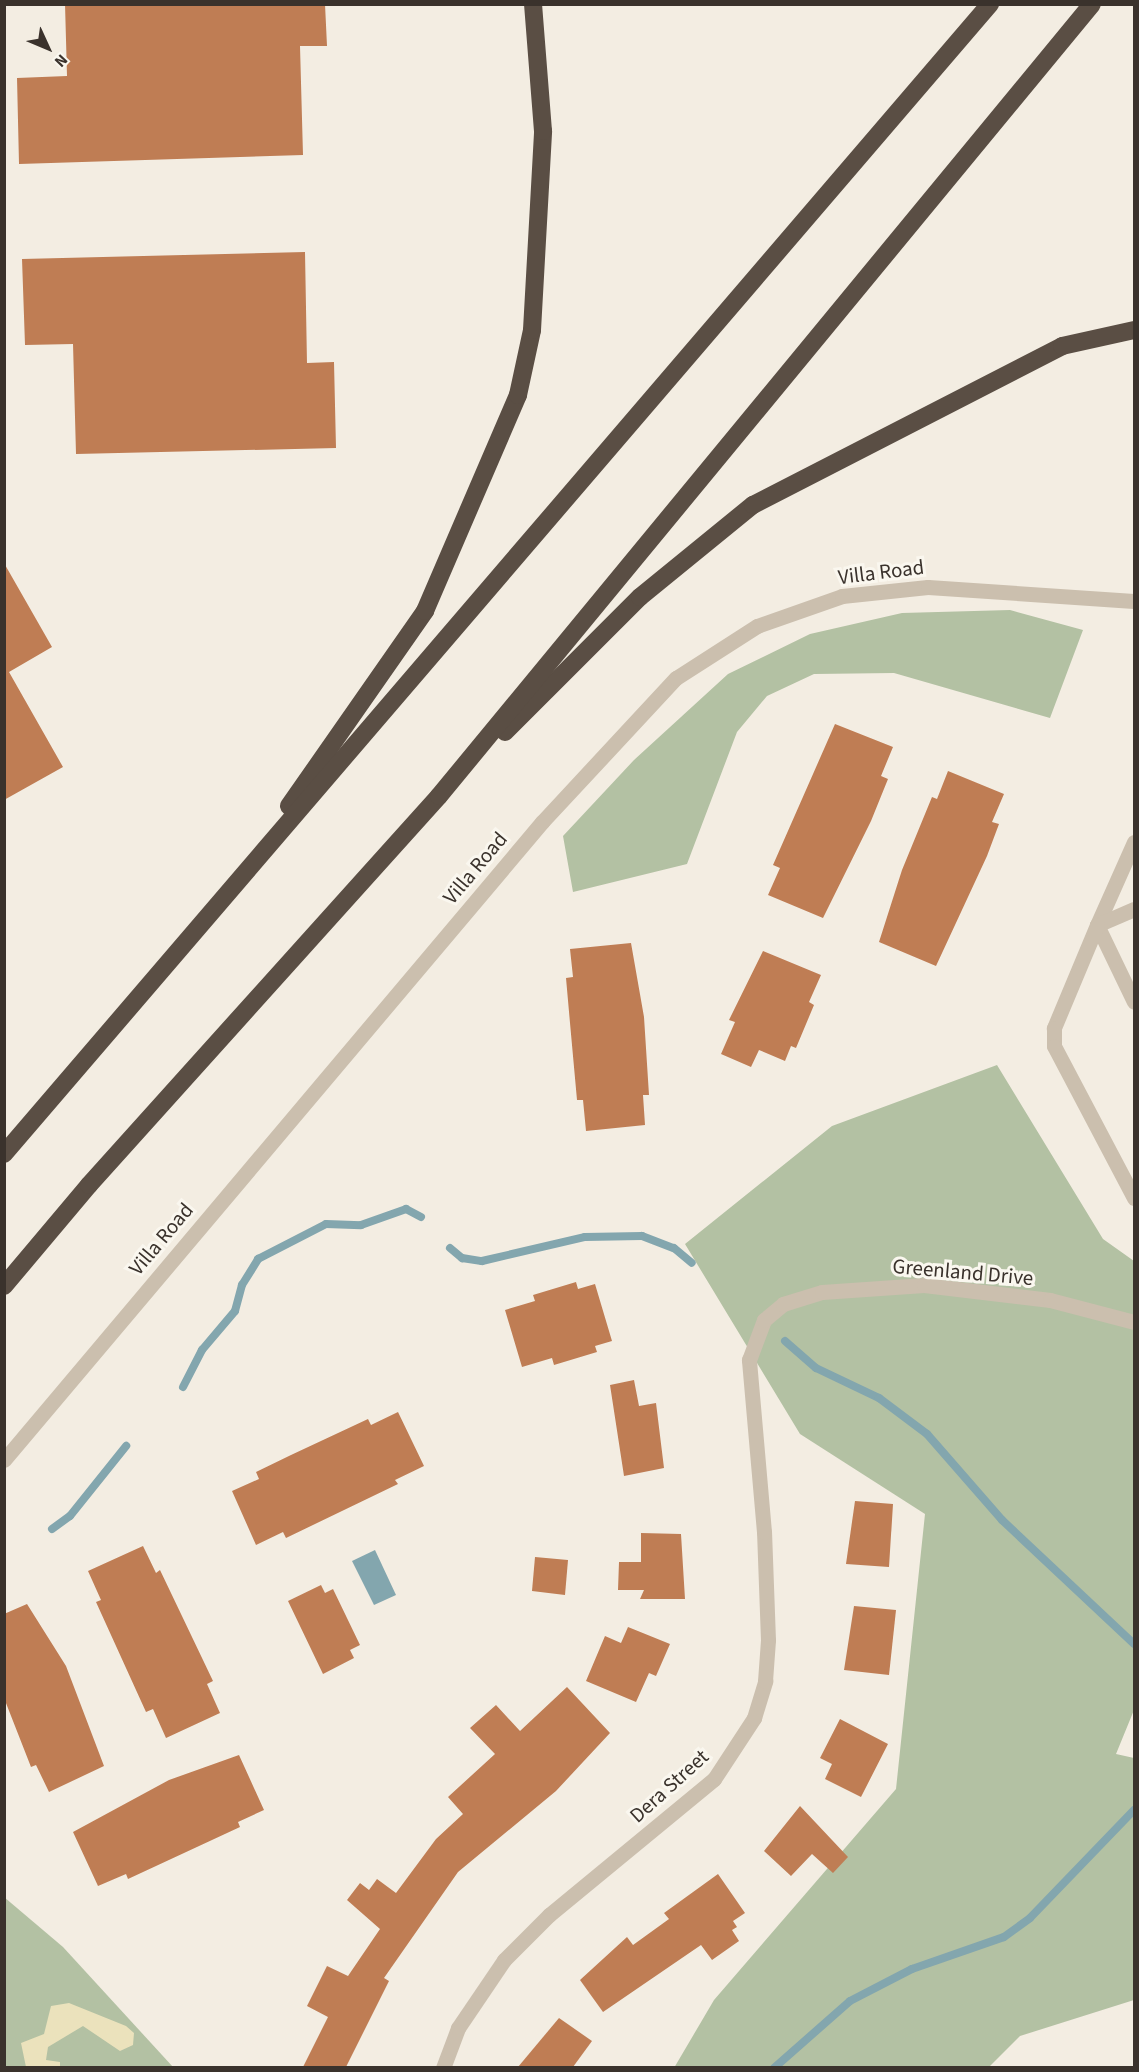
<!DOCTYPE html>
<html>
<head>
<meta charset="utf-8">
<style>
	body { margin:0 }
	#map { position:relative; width:1139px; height:2072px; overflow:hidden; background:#f3ede2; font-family:"Source Sans 3",sans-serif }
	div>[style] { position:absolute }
	.green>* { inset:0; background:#b3c1a3 }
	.sand>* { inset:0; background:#ebe2bc }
	.water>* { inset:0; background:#83a6ae }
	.stream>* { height:8px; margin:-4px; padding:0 4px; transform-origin:4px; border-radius:4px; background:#83a6ae }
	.building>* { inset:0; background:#bf7d54 }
	.minor>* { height:15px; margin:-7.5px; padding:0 7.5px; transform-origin:7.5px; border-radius:7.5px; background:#cbbfae }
	.highway>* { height:18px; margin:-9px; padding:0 9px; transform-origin:9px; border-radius:9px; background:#5a4e44 }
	span { translate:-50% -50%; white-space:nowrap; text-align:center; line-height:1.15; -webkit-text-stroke:6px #faf7ef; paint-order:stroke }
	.street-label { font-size:21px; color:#3a322c }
	.frame { position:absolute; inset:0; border:6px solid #3a322c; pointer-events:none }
	.north { position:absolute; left:18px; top:18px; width:60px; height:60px; -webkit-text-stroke:4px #faf7ef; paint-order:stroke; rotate:134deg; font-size:16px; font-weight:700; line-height:24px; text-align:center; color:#3a322c }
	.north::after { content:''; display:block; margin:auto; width:21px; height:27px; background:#3a322c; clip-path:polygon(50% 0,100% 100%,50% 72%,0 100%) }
</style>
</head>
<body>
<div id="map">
	<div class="green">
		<i style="clip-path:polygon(1010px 610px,1083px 630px,1050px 718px,894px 673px,814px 674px,767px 696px,737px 732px,687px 864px,573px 892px,563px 836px,634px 760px,728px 674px,810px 634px,902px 613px)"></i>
		<i style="clip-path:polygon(997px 1065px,1103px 1239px,1134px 1261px,1134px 1710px,1116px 1754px,1134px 1758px,1134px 2000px,1020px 2036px,989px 2067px,674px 2068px,714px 2000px,896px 1789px,925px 1514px,800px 1434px,685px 1244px,832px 1126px)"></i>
		<i style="clip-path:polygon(4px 1897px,63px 1947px,173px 2067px,5px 2067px)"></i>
	</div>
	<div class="sand">
		<i style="clip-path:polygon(69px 2003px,126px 2026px,134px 2033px,133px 2045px,120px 2051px,83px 2026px,48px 2047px,46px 2060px,60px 2062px,60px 2067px,26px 2067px,21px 2043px,44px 2034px,51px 2006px)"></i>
	</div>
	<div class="water">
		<i style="clip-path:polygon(375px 1550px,396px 1595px,374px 1605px,352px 1561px)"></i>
	</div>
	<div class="stream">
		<i style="left:450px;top:1248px;width:16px;rotate:40deg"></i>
		<i style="left:462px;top:1258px;width:20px;rotate:9deg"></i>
		<i style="left:482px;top:1261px;width:106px;rotate:-13.1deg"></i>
		<i style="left:585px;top:1237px;width:57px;rotate:-1deg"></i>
		<i style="left:642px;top:1236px;width:34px;rotate:21deg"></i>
		<i style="left:674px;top:1248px;width:23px;rotate:40deg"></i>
		<i style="left:785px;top:1341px;width:41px;rotate:41.1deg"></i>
		<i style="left:816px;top:1368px;width:70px;rotate:25.5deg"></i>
		<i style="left:879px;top:1398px;width:60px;rotate:36.9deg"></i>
		<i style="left:927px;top:1434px;width:114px;rotate:48.9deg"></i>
		<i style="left:1002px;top:1520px;width:181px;rotate:43.2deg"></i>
		<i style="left:183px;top:1387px;width:42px;rotate:-62.8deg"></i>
		<i style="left:202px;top:1350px;width:51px;rotate:-49.8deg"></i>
		<i style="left:235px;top:1311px;width:27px;rotate:-75deg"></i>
		<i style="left:242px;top:1285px;width:31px;rotate:-58deg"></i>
		<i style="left:258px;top:1259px;width:76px;rotate:-27.2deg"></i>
		<i style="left:326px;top:1224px;width:35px;rotate:2deg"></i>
		<i style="left:361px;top:1225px;width:48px;rotate:-19.6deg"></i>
		<i style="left:406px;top:1209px;width:17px;rotate:28deg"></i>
		<i style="left:52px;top:1529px;width:22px;rotate:-36deg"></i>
		<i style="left:70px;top:1516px;width:90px;rotate:-51.3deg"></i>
		<i style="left:774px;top:2068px;width:101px;rotate:-41.4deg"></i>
		<i style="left:850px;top:2001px;width:70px;rotate:-27.3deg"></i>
		<i style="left:912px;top:1969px;width:97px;rotate:-19.2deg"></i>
		<i style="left:1004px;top:1937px;width:32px;rotate:-36deg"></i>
		<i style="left:1030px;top:1918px;width:150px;rotate:-46.1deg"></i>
	</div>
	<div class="building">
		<i style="clip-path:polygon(65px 4px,325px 4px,327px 46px,300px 46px,303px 155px,19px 164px,17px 78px,67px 76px)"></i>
		<i style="clip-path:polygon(305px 252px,307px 363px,334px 362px,336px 448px,76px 454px,73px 344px,25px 345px,22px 259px)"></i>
		<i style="clip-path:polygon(4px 563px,52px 647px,9px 672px,63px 767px,4px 800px)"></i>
		<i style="clip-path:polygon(835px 724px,893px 747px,881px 776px,888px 779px,871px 821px,823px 918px,768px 895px,780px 868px,773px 865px)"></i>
		<i style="clip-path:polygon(948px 771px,1004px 794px,992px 822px,999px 824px,987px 856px,936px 966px,879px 942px,902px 870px,932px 797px,937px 799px)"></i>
		<i style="clip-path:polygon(631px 943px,644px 1017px,649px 1095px,643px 1095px,645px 1125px,586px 1131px,583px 1100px,577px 1100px,570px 1023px,566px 978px,573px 977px,570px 949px)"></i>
		<i style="clip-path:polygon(763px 951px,821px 975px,809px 1002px,814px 1005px,796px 1048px,791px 1046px,785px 1061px,759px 1050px,751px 1067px,721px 1054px,735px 1022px,729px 1020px)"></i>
		<i style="clip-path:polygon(576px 1282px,578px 1289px,595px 1284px,612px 1341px,595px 1346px,597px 1352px,554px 1365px,552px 1358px,522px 1367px,505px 1310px,535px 1301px,533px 1295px)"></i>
		<i style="clip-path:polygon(634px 1380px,639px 1406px,656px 1403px,664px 1468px,624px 1476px,610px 1385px)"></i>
		<i style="clip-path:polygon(398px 1412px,424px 1466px,395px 1480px,398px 1484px,286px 1538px,283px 1532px,256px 1545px,232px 1491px,259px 1479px,256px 1472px,291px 1455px,368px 1419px,371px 1425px)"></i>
		<i style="clip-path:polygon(855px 1501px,893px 1504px,889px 1567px,846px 1564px)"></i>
		<i style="clip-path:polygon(641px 1533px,681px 1534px,685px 1599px,640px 1599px,644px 1590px,618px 1590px,619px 1562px,641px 1562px)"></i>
		<i style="clip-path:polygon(143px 1546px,156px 1573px,160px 1570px,213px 1681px,207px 1684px,220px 1713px,166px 1738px,153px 1709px,146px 1712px,96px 1602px,101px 1600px,88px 1571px)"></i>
		<i style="clip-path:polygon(535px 1557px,568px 1560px,565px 1595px,532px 1591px)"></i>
		<i style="clip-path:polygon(321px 1585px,325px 1593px,333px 1589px,360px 1645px,350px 1650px,354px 1658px,323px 1674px,288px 1601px)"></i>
		<i style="clip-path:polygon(27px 1604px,66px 1666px,104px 1766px,49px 1792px,36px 1765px,31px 1767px,4px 1698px,4px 1614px)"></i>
		<i style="clip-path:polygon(854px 1606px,896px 1610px,889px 1675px,844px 1670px)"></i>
		<i style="clip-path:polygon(628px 1627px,670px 1644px,656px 1676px,649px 1673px,636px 1702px,586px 1681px,605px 1636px,621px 1643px)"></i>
		<i style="clip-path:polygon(567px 1687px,610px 1733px,556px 1791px,458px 1872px,384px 1978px,389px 1981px,346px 2067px,303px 2067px,328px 2017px,307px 2006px,327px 1966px,348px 1976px,380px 1929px,347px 1900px,360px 1883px,369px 1890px,377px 1879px,396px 1893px,436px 1839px,463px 1814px,448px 1797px,495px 1754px,470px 1728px,496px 1705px,520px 1731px)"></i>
		<i style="clip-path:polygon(840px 1719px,888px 1744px,861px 1797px,825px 1779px,832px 1764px,820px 1758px)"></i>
		<i style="clip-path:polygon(239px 1755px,264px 1810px,238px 1822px,240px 1827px,128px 1879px,126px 1874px,98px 1886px,73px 1832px,169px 1780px)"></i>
		<i style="clip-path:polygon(800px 1806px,848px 1857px,833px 1873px,812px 1854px,791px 1876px,764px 1851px)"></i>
		<i style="clip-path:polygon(718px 1874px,745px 1913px,733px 1921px,737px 1927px,732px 1930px,739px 1941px,712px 1960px,701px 1945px,603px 2012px,580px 1980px,627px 1937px,633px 1945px,669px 1919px,664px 1913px)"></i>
		<i style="clip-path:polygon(559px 2018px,592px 2041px,573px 2067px,518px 2067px)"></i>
	</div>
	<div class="minor">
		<i style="left:1134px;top:842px;width:91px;rotate:114deg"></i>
		<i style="left:1097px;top:925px;width:85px;rotate:64.3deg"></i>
		<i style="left:1134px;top:909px;width:40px;rotate:156.6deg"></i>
		<i style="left:1097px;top:925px;width:112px;rotate:112.7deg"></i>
		<i style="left:1054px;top:1028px;width:18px;rotate:90deg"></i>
		<i style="left:1054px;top:1046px;width:172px;rotate:62.2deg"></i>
		<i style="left:4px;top:1460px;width:835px;rotate:-49.86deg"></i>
		<i style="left:542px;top:822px;width:197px;rotate:-47.1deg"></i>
		<i style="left:676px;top:678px;width:96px;rotate:-32.7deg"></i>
		<i style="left:757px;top:626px;width:90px;rotate:-19.4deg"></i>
		<i style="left:842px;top:596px;width:86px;rotate:-6deg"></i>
		<i style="left:928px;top:587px;width:206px;rotate:3.9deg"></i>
		<i style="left:443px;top:2068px;width:43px;rotate:-69.4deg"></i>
		<i style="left:458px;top:2028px;width:82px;rotate:-55.9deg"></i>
		<i style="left:504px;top:1960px;width:64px;rotate:-45deg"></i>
		<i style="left:549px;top:1915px;width:214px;rotate:-39.5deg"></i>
		<i style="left:714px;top:1779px;width:73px;rotate:-56.7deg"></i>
		<i style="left:754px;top:1718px;width:39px;rotate:-73deg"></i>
		<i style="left:765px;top:1681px;width:41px;rotate:-85.8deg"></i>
		<i style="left:768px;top:1640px;width:108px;rotate:-92.1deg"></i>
		<i style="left:764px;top:1532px;width:173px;rotate:-95deg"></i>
		<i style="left:749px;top:1360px;width:43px;rotate:-69.4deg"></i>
		<i style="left:764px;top:1320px;width:25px;rotate:-40deg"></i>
		<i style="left:783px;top:1304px;width:41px;rotate:-17.1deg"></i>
		<i style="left:822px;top:1292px;width:102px;rotate:-3.9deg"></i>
		<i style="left:924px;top:1285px;width:127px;rotate:6.8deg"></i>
		<i style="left:1050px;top:1300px;width:87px;rotate:14.7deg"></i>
	</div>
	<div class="highway">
		<i style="left:505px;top:732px;width:191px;rotate:-45deg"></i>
		<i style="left:640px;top:597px;width:146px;rotate:-39.2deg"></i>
		<i style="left:753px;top:505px;width:348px;rotate:-27.2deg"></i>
		<i style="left:1062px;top:346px;width:74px;rotate:-12.5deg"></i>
		<i style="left:289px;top:806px;width:238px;rotate:-55.1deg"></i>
		<i style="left:425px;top:611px;width:235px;rotate:-66.7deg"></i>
		<i style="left:518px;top:395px;width:66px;rotate:-77.8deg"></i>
		<i style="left:532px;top:330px;width:199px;rotate:-86.8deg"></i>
		<i style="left:543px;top:131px;width:127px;rotate:-94.5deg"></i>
		<i style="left:4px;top:1154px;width:1515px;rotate:-49.39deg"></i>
		<i style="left:4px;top:1286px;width:132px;rotate:-49.9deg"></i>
		<i style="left:89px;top:1185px;width:523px;rotate:-48.02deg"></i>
		<i style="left:439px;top:796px;width:1026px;rotate:-50.49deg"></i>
	</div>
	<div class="street-label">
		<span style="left:881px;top:572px;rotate:-7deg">Villa Road</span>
		<span style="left:475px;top:868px;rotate:-50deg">Villa Road</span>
		<span style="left:161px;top:1239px;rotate:-50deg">Villa Road</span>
		<span style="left:963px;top:1272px;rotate:5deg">Greenland Drive</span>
		<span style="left:669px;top:1786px;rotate:-42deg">Dera Street</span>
	</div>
	<div class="frame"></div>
	<div class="north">N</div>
</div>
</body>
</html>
